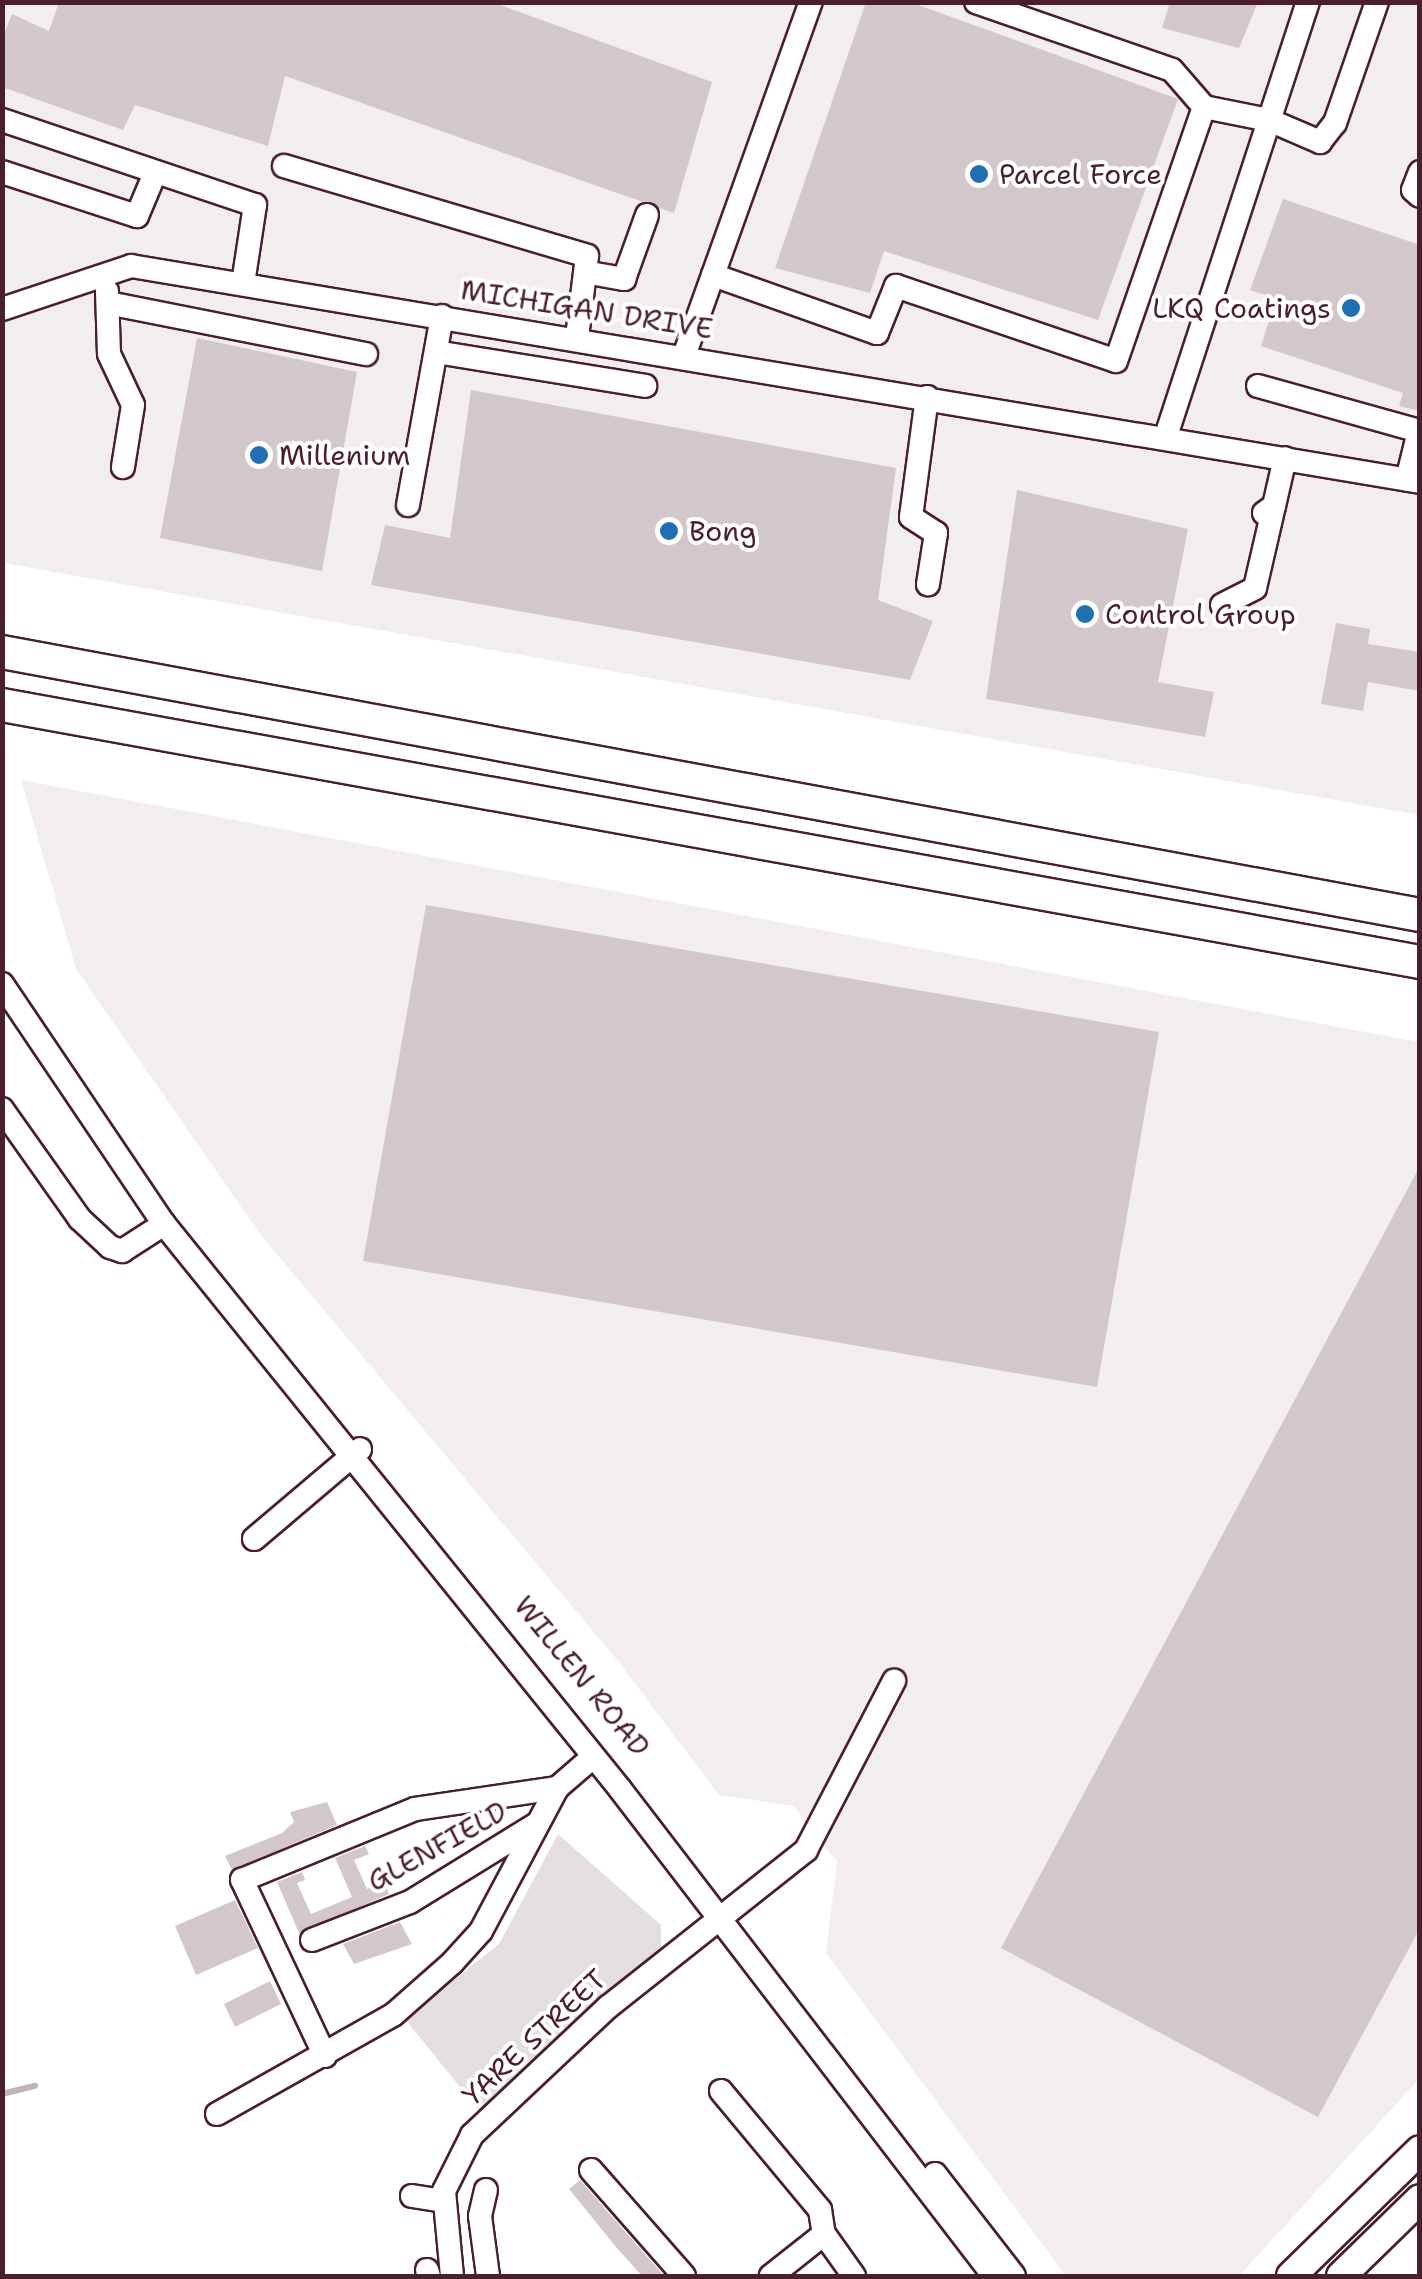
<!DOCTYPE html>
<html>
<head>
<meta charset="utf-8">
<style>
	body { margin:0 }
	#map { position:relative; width:1422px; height:2279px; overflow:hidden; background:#fff; font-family:"Shantell Sans",sans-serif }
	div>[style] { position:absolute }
	.built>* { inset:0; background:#f2eeef }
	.green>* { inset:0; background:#e5dee0 }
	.stream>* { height:6px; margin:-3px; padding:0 3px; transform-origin:3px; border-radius:3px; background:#c1b3b6 }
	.building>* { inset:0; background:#d2c7cb }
	.roads { filter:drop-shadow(2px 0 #4a1f2b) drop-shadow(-2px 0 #4a1f2b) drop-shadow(0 2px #4a1f2b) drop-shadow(0 -2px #4a1f2b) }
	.minor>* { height:22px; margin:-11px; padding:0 11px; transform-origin:11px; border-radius:11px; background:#fff }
	.major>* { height:28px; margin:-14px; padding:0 14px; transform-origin:14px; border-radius:14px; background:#fff }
	.highway>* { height:32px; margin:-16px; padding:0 16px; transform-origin:16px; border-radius:16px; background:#fff }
	.dots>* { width:28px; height:28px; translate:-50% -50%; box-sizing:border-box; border:5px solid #fff; border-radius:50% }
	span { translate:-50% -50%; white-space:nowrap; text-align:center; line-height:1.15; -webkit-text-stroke:8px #fff; paint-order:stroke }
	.poi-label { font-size:28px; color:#4a1f2b }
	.left { translate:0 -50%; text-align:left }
	.right { translate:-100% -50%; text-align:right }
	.street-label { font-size:28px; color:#4a1f2b }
	.frame { position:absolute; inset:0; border:5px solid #4a1f2b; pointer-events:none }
</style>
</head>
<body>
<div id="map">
	<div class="built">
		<i style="clip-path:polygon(2px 3px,1419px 3px,1419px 815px,3px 563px)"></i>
		<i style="clip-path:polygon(21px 780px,1419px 1042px,1419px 2079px,1239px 2276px,1066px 2276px,826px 1953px,837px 1862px,794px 1806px,719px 1795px,618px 1661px,260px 1234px,76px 969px)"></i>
	</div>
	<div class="green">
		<i style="clip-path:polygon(558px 1834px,661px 1925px,661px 1954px,481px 2113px,405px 2019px,499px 1944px)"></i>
	</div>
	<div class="stream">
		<i style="left:2px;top:2094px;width:34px;rotate:-14deg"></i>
	</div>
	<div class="building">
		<i style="clip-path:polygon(59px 2px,492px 2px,712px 82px,674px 213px,285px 76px,268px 146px,135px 105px,123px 130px,2px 87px,2px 39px,12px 14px,49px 31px)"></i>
		<i style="clip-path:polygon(866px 2px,910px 2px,1178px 99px,1098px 320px,884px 251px,870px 293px,775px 268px)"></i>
		<i style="clip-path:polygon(1170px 2px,1258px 2px,1239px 48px,1162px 28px)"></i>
		<i style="clip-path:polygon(1283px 199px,1420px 245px,1420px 411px,1399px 406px,1403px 393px,1261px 346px,1276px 299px,1250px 290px)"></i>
		<i style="clip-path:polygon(197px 338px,357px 372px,322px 571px,160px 538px)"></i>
		<i style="clip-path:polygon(471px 390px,896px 468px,878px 600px,933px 621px,910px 680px,371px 585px,385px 525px,450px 538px)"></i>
		<i style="clip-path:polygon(1017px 490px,1188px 529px,1158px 682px,1214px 692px,1205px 737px,986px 699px)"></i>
		<i style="clip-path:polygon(1336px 623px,1370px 629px,1368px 644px,1420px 652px,1420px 691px,1368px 682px,1363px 711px,1321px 704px)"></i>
		<i style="clip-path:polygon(426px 905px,1159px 1032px,1097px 1387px,363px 1261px)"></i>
		<i style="clip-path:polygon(1420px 1166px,1420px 1928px,1318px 2117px,1001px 1948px)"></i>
		<i style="clip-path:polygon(327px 1802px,337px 1825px,232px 1870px,225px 1856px,282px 1833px,294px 1822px,290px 1812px)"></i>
		<i style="clip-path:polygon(365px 1846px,369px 1854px,354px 1860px,367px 1889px,384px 1882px,389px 1894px,299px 1933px,277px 1882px,302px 1872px,305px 1880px,297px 1883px,311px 1914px,352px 1897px,335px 1858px)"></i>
		<i style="clip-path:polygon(235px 1900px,258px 1948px,196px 1975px,175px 1926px)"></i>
		<i style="clip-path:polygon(400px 1922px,412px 1944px,354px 1964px,343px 1944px)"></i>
		<i style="clip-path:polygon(270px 1981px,281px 2004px,235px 2027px,224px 2004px)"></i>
		<i style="clip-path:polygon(580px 2180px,664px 2276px,642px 2276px,616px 2247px,569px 2189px)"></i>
	</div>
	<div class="roads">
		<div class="minor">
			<i style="left:976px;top:2px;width:207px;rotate:19.1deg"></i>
			<i style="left:1172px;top:70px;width:49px;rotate:49.1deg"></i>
			<i style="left:2px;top:120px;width:267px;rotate:18.6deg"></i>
			<i style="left:255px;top:205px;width:79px;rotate:98.7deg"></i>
			<i style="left:284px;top:166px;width:316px;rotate:16.5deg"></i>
			<i style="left:587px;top:256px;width:83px;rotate:97deg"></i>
			<i style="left:2px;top:172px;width:142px;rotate:18.1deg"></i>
			<i style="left:137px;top:216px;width:47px;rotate:-67.3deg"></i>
			<i style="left:1420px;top:172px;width:19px;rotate:111deg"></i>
			<i style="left:1413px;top:190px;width:9px;rotate:41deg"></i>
			<i style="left:590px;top:273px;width:35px;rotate:10deg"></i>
			<i style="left:624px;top:279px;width:68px;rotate:-70.2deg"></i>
			<i style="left:713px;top:275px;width:174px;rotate:19.5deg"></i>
			<i style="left:877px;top:333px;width:51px;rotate:-68deg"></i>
			<i style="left:896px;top:286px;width:232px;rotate:18.8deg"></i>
			<i style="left:1116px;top:361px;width:269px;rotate:-70.9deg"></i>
			<i style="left:1204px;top:107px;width:66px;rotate:11.3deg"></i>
			<i style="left:1269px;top:120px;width:56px;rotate:23.3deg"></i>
			<i style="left:1320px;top:142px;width:24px;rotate:-52deg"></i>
			<i style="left:1335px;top:123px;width:128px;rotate:-70.9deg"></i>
			<i style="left:107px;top:291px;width:63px;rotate:88.2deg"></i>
			<i style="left:109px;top:354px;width:56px;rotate:64.8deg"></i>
			<i style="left:133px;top:405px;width:63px;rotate:99.2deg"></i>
			<i style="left:108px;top:303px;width:263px;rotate:11.2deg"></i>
			<i style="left:2px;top:309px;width:136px;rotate:-18.4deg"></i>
			<i style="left:131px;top:266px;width:1307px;rotate:9.51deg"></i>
			<i style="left:436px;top:352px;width:212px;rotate:9.2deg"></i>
			<i style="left:684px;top:356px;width:376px;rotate:-70.3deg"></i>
			<i style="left:1258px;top:386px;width:167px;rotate:15.6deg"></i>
			<i style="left:1419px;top:431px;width:50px;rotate:103.8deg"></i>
			<i style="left:927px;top:397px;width:121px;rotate:97.6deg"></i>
			<i style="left:911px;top:517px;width:30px;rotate:33deg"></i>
			<i style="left:936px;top:533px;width:52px;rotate:98.9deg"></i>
			<i style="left:1166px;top:436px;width:457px;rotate:-71.9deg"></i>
			<i style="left:408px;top:505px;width:192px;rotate:-79.8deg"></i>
			<i style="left:1264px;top:513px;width:12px;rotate:-35deg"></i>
			<i style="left:1274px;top:506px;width:49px;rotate:-77.1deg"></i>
			<i style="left:1222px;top:605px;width:37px;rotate:-27deg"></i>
			<i style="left:1255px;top:588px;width:84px;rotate:-77deg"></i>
			<i style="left:2px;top:984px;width:290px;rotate:56deg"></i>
			<i style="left:164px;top:1224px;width:726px;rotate:51.09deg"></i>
			<i style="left:620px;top:1789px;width:614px;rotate:52.48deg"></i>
			<i style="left:2px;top:1109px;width:135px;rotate:54.7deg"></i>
			<i style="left:80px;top:1219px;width:41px;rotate:43deg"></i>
			<i style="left:110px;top:1247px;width:13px;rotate:18deg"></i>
			<i style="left:122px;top:1251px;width:50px;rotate:-32.7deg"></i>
			<i style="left:254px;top:1539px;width:139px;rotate:-40.3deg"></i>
			<i style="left:312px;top:1940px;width:105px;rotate:-21.2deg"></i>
			<i style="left:410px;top:1902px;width:147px;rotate:-31.6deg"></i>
			<i style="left:325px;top:2056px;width:195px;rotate:-115.2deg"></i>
			<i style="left:242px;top:1880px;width:187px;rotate:-22.3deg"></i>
			<i style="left:415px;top:1809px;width:144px;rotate:-8.4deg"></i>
			<i style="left:721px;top:2091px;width:155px;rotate:50.2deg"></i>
			<i style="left:820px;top:2210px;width:24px;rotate:81deg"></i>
			<i style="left:824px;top:2234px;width:68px;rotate:141.6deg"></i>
			<i style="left:217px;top:2114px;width:202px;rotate:-29.4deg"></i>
			<i style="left:393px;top:2015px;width:79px;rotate:-41.4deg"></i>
			<i style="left:452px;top:1963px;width:43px;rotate:-47.8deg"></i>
			<i style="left:481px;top:1931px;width:162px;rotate:-62deg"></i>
			<i style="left:557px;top:1788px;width:48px;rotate:-40.7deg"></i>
			<i style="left:591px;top:2170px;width:141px;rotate:48.7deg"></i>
			<i style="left:935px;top:2174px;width:129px;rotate:52.2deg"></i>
			<i style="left:486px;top:2190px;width:27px;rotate:103deg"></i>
			<i style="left:480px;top:2216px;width:61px;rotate:82.4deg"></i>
			<i style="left:412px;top:2196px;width:32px;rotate:9deg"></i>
			<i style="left:824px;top:2234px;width:52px;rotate:54.5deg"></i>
			<i style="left:427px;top:2270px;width:6px;rotate:72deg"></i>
			<i style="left:452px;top:2276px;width:85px;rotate:-95.4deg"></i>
			<i style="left:444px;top:2191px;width:63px;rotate:-63.4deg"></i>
			<i style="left:472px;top:2135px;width:187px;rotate:-43.3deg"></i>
			<i style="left:608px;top:2007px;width:253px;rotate:-38.4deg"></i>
			<i style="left:806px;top:1850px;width:191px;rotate:-62.5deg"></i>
		</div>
		<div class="major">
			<i style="left:1291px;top:2276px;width:180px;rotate:-44.3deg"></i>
			<i style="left:1341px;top:2276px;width:110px;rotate:-44.3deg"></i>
		</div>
		<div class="highway">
			<i style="left:2px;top:652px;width:1442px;rotate:10.51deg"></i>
			<i style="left:2px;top:705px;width:1441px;rotate:10.27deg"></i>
		</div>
	</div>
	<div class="dots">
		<i style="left:979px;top:174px;background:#1f6fb2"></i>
		<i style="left:1351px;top:308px;background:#1f6fb2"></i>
		<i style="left:259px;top:455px;background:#1f6fb2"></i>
		<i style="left:669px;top:531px;background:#1f6fb2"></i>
		<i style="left:1085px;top:614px;background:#1f6fb2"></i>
	</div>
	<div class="poi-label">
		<span class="left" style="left:999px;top:174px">Parcel Force</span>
		<span class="right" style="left:1331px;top:308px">LKQ Coatings</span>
		<span class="left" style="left:279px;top:455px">Millenium</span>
		<span class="left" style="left:689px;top:531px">Bong</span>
		<span class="left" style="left:1105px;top:614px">Control Group</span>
	</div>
	<div class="street-label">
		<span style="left:587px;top:309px;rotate:9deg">MICHIGAN DRIVE</span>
		<span style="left:582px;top:1676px;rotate:51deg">WILLEN ROAD</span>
		<span style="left:437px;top:1846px;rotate:-29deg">GLENFIELD</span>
		<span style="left:534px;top:2037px;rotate:-43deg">YARE STREET</span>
	</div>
	<div class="frame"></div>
</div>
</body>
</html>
